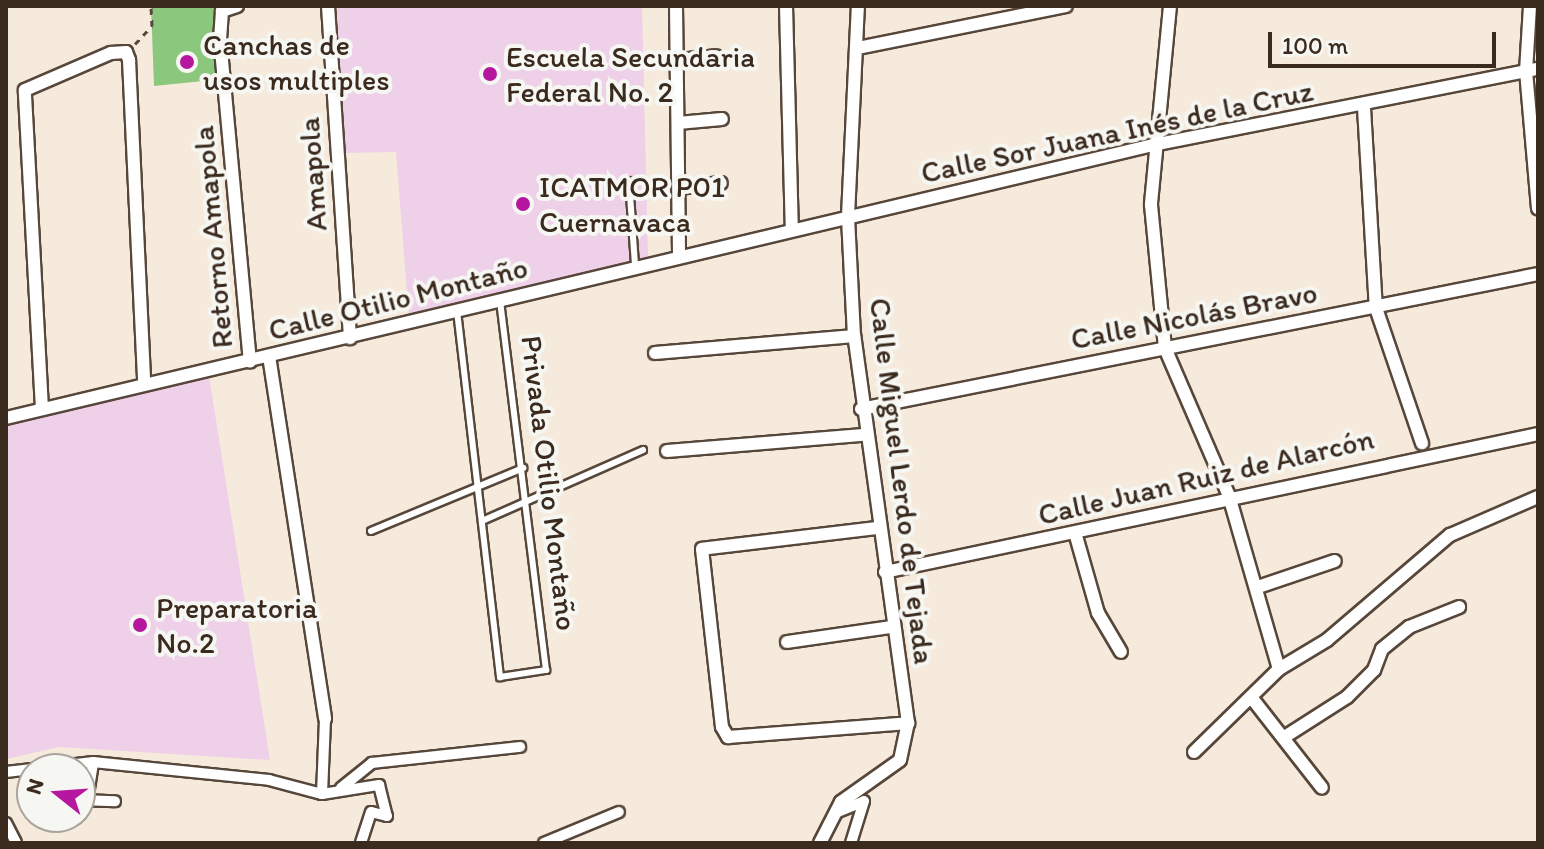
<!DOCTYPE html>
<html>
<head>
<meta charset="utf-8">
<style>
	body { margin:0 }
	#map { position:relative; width:1544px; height:849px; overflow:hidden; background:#f5eadb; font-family:Itim,sans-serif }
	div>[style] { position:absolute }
	.built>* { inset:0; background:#eed0e8 }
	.green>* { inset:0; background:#8bc87e }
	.path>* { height:3px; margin-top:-1.5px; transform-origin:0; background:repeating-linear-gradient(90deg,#57473a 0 6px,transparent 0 12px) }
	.roads { filter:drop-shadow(2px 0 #57473a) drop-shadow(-2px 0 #57473a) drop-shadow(0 2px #57473a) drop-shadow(0 -2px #57473a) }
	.service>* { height:6px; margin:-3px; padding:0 3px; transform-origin:3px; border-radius:3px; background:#fff }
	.pedestrian>* { height:10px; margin:-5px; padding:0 5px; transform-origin:5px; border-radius:5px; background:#fff }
	.minor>* { height:12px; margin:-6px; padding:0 6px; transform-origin:6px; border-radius:6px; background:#fff }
	.dots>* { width:22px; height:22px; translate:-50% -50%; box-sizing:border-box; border:4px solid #f6f6f2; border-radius:50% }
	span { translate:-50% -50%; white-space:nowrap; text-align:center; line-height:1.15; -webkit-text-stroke:8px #f6f6f2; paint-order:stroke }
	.poi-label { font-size:30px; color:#3b2a1e }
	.left { translate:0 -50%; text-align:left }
	.street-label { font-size:30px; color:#3b2a1e }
	.frame { position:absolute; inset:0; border:8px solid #3b2a1e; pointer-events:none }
	.north { position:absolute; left:16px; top:753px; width:80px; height:80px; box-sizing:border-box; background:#f6f6f2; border:2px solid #aba49d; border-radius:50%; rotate:287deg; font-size:22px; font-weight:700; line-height:32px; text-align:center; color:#3b2a1e }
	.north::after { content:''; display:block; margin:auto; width:28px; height:36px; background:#b5179e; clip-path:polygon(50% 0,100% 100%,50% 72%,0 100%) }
	.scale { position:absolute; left:1268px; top:32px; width:228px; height:36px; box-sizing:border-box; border:4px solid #3b2a1e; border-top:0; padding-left:10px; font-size:24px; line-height:28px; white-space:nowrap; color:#3b2a1e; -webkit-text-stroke:6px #f6f6f2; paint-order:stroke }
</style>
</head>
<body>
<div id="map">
	<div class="built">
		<i style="clip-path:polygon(336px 6px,642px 6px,648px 257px,409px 318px,396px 152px,342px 153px)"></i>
		<i style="clip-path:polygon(209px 376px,270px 760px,59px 747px,6px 759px,6px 425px)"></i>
	</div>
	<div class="green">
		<i style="clip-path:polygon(151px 6px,237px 6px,222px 12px,223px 79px,154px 86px)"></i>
	</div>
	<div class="path">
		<i style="left:135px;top:44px;width:25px;rotate:-47deg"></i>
		<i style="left:152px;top:26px;width:20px;rotate:-93deg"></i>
	</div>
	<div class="roads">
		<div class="service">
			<i style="left:629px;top:181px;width:83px;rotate:85.9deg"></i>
			<i style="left:457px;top:311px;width:369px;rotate:83.3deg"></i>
			<i style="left:500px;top:677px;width:47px;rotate:-8.7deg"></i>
			<i style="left:546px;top:670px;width:370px;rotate:-97.1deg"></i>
			<i style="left:482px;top:521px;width:176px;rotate:-23.8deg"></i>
			<i style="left:371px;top:531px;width:165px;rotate:-22.5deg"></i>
		</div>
		<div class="pedestrian">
			<i style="left:6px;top:772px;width:88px;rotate:-6.6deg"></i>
			<i style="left:93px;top:762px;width:177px;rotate:5.8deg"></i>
			<i style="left:269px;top:780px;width:55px;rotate:14.8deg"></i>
			<i style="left:322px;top:794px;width:58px;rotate:-9deg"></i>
			<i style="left:379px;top:785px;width:32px;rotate:76deg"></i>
			<i style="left:387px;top:816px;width:16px;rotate:-166deg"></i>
			<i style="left:371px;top:812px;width:33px;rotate:108deg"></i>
			<i style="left:341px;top:788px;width:40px;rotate:-39deg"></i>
			<i style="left:372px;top:763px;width:149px;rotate:-6.2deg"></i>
			<i style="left:322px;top:794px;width:75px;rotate:-87.7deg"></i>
			<i style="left:80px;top:800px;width:35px;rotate:2deg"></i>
			<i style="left:87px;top:801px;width:39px;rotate:-81deg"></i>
			<i style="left:835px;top:813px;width:31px;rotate:-22deg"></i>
			<i style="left:864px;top:801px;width:44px;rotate:107.2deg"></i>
			<i style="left:6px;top:823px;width:22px;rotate:63deg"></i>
			<i style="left:544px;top:843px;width:81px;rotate:-22.5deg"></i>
		</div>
		<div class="minor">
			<i style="left:237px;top:6px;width:16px;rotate:162deg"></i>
			<i style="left:222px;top:11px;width:28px;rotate:94deg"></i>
			<i style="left:220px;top:39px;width:324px;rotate:84.7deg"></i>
			<i style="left:328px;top:6px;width:333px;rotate:86.2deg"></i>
			<i style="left:676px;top:6px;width:248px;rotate:89.3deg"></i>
			<i style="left:786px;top:6px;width:223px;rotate:88.5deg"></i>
			<i style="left:1170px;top:6px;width:200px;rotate:95.5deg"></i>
			<i style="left:1151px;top:205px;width:144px;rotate:84.4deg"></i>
			<i style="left:1165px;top:348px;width:161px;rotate:66.6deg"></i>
			<i style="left:1229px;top:496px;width:180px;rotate:73.9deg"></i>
			<i style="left:1530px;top:6px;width:65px;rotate:93.5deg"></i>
			<i style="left:1526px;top:71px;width:138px;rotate:85deg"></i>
			<i style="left:858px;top:48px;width:212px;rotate:-11.4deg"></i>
			<i style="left:679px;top:60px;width:37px;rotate:-6deg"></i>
			<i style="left:1364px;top:108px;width:200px;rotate:86.6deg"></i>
			<i style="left:1376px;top:308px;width:143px;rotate:71.2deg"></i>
			<i style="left:678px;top:123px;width:44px;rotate:-5.2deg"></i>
			<i style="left:679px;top:188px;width:42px;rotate:-6.8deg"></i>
			<i style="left:655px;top:353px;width:200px;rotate:-4.9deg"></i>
			<i style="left:269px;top:356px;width:367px;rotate:81.2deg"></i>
			<i style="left:42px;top:409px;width:319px;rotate:-93.1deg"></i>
			<i style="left:25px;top:90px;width:94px;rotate:-23.3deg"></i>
			<i style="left:111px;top:53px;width:15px;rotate:-4deg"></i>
			<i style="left:126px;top:52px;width:9px;rotate:69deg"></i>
			<i style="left:129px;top:60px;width:324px;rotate:87.3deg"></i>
			<i style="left:861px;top:409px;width:690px;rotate:-11.28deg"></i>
			<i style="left:6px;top:418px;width:1179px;rotate:-13.39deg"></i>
			<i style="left:1153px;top:145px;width:392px;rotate:-11.2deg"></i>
			<i style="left:667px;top:451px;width:197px;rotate:-4.7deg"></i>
			<i style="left:877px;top:528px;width:176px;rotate:173.2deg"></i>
			<i style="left:702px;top:549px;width:179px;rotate:83.6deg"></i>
			<i style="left:722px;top:727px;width:12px;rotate:59deg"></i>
			<i style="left:728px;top:737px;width:181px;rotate:-4.4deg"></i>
			<i style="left:1076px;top:536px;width:80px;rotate:74.1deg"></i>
			<i style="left:1098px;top:613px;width:45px;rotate:59.5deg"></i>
			<i style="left:885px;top:572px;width:667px;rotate:-11.93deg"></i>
			<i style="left:1258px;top:587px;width:81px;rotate:-18.7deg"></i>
			<i style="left:787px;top:642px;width:105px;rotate:-8.2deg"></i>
			<i style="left:1251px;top:697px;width:115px;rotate:52deg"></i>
			<i style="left:1286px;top:736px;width:72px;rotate:-32.6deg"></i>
			<i style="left:1347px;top:697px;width:38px;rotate:-45deg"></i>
			<i style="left:1374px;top:670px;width:22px;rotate:-69deg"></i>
			<i style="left:1382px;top:649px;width:35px;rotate:-39deg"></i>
			<i style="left:1409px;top:627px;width:54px;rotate:-21.8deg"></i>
			<i style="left:1194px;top:752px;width:119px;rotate:-44.3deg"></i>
			<i style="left:1279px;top:669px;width:56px;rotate:-31.1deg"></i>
			<i style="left:1327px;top:640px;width:162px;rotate:-40.5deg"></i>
			<i style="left:1450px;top:535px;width:96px;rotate:-23.4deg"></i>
			<i style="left:820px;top:843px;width:46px;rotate:-62.9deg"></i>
			<i style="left:841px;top:802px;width:72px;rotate:-35.4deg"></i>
			<i style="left:900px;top:760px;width:38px;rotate:-78deg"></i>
			<i style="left:908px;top:723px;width:391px;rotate:-97.9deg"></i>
			<i style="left:854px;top:336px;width:120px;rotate:-92.9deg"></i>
			<i style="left:848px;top:216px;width:210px;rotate:-87.3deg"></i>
		</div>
	</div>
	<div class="dots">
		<i style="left:187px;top:62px;background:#b5179e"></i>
		<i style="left:490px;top:74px;background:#b5179e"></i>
		<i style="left:523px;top:204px;background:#b5179e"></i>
		<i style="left:140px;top:625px;background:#b5179e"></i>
	</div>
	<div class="poi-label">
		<span class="left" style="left:203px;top:62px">Canchas de<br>usos multiples</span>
		<span class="left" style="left:506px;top:74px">Escuela Secundaria<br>Federal No. 2</span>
		<span class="left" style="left:539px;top:204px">ICATMOR P01<br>Cuernavaca</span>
		<span class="left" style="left:156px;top:625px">Preparatoria<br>No.2</span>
	</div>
	<div class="street-label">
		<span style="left:1117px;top:132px;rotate:-12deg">Calle Sor Juana Inés de la Cruz</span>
		<span style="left:313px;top:174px;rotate:-94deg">Amapola</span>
		<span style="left:213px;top:237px;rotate:-95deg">Retorno Amapola</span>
		<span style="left:398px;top:299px;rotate:-14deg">Calle Otilio Montaño</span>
		<span style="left:1194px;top:316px;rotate:-11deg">Calle Nicolás Bravo</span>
		<span style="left:1206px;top:477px;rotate:-13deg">Calle Juan Ruiz de Alarcón</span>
		<span style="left:902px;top:481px;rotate:83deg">Calle Miguel Lerdo de Tejada</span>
		<span style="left:549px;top:483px;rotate:83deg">Privada Otilio Montaño</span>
	</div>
	<div class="frame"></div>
	<div class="north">N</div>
	<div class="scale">100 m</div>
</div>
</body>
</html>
